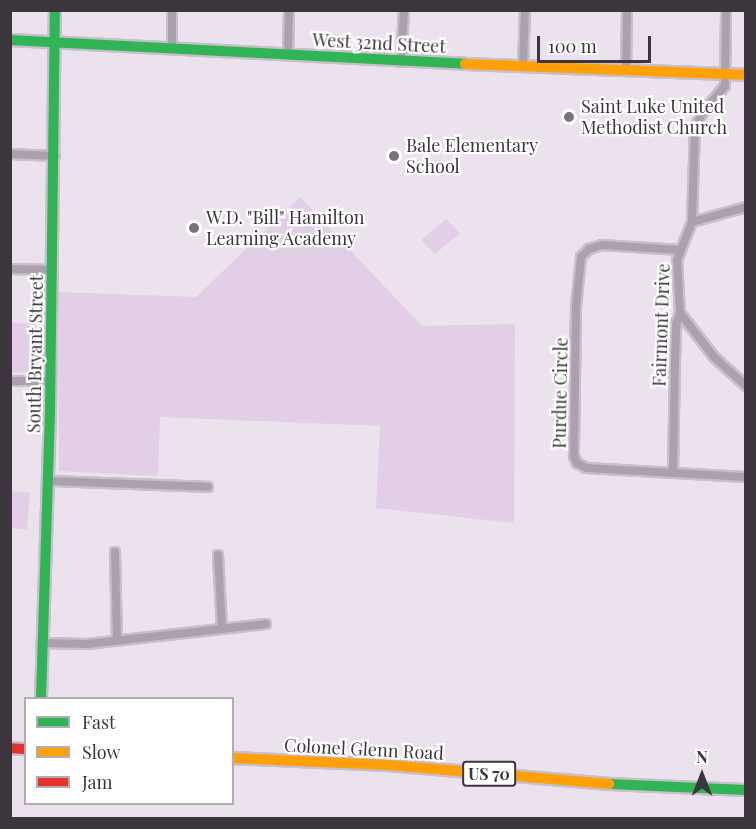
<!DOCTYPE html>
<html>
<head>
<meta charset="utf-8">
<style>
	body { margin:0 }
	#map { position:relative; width:756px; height:829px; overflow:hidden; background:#ece2ed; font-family:"Playfair Display",serif }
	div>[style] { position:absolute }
	.green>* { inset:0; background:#e3cee7 }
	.roads { filter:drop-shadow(2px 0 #c8c0c9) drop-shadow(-2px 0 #c8c0c9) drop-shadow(0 2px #c8c0c9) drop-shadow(0 -2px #c8c0c9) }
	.street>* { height:8px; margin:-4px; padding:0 4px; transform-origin:4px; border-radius:4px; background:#aba0ad }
	.fast>* { height:10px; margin:-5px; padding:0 5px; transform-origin:5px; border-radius:5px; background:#30b455 }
	.slow>* { height:10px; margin:-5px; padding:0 5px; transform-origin:5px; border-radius:5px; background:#ff9f0a }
	.jam>* { height:10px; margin:-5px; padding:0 5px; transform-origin:5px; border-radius:5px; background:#e5322d }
	.dots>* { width:16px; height:16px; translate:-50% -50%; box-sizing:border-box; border:3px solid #fff; border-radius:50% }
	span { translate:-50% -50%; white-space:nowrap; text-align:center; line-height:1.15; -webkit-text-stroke:4.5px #fff; paint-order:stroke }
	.shield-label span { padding:2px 4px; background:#fff; border:2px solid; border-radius:4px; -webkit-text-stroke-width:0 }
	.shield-label { font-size:16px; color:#3c353d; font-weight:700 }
	.street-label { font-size:18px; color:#3c353d }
	.poi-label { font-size:18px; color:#3c353d }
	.left { translate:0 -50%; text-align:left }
	.frame { position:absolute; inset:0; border:12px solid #3c353d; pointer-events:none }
	.legend { position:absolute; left:24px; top:697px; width:210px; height:108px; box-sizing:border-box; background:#fff; border:2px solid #b1aeb1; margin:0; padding:8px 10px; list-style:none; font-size:18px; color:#3c353d }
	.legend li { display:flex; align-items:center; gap:12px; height:30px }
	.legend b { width:30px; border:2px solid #b1aeb1 }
	.north { position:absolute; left:672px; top:745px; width:60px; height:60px; -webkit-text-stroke:4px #fff; paint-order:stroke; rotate:0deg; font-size:16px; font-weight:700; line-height:24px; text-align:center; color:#3c353d }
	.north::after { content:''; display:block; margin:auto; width:21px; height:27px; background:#3c353d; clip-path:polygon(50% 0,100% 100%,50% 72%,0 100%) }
	.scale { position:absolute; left:537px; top:36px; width:114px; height:27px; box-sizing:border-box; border:3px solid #3c353d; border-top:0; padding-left:8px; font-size:18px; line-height:21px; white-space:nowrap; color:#3c353d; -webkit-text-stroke:4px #fff; paint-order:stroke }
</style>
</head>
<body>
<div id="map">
	<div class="green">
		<i style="clip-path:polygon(300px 197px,422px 326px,515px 324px,514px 523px,376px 508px,380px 426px,160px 417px,158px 476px,59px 471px,58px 292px,196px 297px)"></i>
		<i style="clip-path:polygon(446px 219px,460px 233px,435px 254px,421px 240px)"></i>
		<i style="clip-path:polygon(10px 323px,37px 324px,37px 373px,11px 372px)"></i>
		<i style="clip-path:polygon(11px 491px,30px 493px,27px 530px,11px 528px)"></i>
	</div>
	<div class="roads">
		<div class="street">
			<i style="left:172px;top:49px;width:39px;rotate:-90deg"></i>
			<i style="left:288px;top:55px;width:45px;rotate:-88.7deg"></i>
			<i style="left:401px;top:62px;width:52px;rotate:-86.7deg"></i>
			<i style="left:523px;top:67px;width:57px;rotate:-88deg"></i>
			<i style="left:626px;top:69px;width:59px;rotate:-89deg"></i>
			<i style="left:10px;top:154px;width:45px;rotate:2.5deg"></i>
			<i style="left:692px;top:222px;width:56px;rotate:-15.5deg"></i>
			<i style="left:680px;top:250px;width:78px;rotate:-176.3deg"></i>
			<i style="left:602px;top:245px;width:14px;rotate:163deg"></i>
			<i style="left:589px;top:249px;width:11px;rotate:135deg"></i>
			<i style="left:581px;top:257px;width:50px;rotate:95.7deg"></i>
			<i style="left:576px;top:307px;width:149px;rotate:90.8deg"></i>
			<i style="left:574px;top:456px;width:8px;rotate:67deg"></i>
			<i style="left:577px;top:463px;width:10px;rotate:29deg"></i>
			<i style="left:586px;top:468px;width:160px;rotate:3.2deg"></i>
			<i style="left:10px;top:269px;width:43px;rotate:1.3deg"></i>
			<i style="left:680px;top:313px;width:56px;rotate:52.3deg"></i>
			<i style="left:714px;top:357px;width:43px;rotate:42.2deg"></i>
			<i style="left:10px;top:381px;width:41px"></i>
			<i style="left:673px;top:473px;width:112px;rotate:-89deg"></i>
			<i style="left:675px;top:361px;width:36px;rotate:-88deg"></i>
			<i style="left:676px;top:325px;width:13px;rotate:-72deg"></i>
			<i style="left:680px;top:313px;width:53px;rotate:-93.2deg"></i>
			<i style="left:677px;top:260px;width:41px;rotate:-68.5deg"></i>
			<i style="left:692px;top:222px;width:95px;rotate:-88.2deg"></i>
			<i style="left:695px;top:127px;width:17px;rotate:-62deg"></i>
			<i style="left:703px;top:112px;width:34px;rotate:-50deg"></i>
			<i style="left:725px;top:86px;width:76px;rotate:-89.2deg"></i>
			<i style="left:48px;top:481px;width:160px;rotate:2.1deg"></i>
			<i style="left:115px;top:552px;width:88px;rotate:88.7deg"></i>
			<i style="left:218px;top:555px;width:74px;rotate:86.9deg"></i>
			<i style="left:42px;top:643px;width:45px;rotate:1.3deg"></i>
			<i style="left:87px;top:644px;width:180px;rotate:-6.4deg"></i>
		</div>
		<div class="fast">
			<i style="left:10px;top:40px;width:456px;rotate:3deg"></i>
			<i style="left:41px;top:698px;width:288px;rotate:-88.2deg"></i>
			<i style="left:50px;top:410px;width:400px;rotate:-89.3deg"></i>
			<i style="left:609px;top:784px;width:137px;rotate:2.5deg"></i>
		</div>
		<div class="slow">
			<i style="left:465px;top:64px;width:281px;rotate:2.2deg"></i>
			<i style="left:232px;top:758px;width:156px;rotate:2.6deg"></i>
			<i style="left:388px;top:765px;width:222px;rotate:4.9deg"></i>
		</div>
		<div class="jam">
			<i style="left:10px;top:748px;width:16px;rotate:4deg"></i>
		</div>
	</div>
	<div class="dots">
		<i style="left:569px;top:117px;background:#7a727b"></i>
		<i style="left:394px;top:156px;background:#7a727b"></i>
		<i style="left:194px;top:228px;background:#7a727b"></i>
	</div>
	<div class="shield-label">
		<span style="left:489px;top:774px">US 70</span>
	</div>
	<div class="street-label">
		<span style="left:379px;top:43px;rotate:3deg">West 32nd Street</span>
		<span style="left:661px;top:325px;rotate:-88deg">Fairmont Drive</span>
		<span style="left:35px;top:354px;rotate:-89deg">South Bryant Street</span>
		<span style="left:560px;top:393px;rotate:-89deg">Purdue Circle</span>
		<span style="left:364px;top:749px;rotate:3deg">Colonel Glenn Road</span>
	</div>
	<div class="poi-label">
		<span class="left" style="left:581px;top:117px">Saint Luke United<br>Methodist Church</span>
		<span class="left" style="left:406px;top:156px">Bale Elementary<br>School</span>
		<span class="left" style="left:206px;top:228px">W.D. "Bill" Hamilton<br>Learning Academy</span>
	</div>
	<div class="frame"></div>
	<ul class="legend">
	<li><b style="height:8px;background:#30b455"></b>Fast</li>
	<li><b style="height:8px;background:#ff9f0a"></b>Slow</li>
	<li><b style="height:8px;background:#e5322d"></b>Jam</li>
	</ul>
	<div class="north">N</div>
	<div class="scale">100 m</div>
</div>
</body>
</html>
